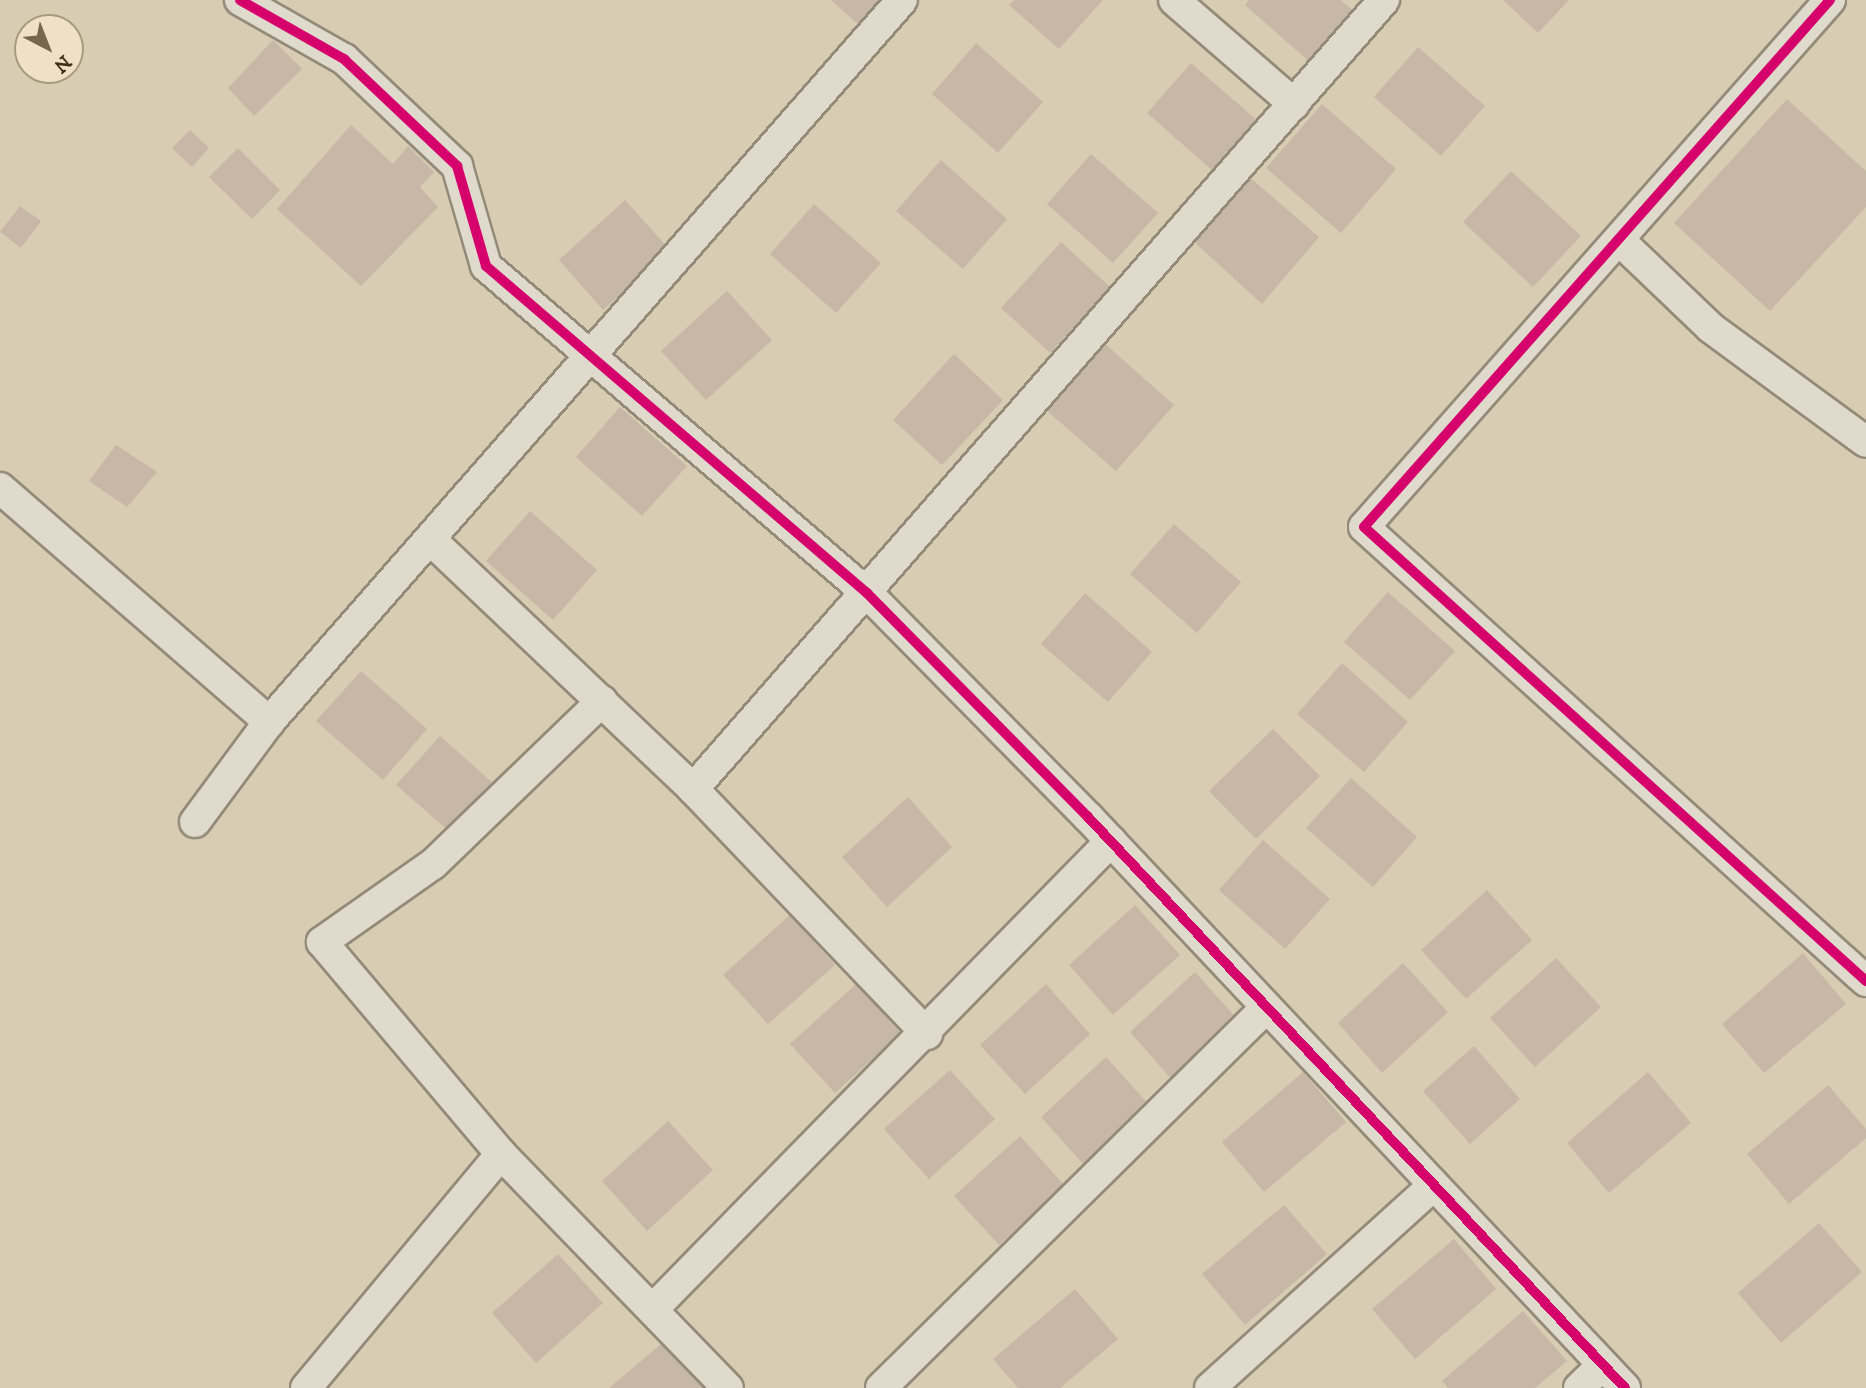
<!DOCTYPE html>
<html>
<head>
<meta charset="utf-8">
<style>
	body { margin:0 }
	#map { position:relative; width:1866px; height:1388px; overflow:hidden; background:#d8cdb3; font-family:"IM FELL DW Pica",serif }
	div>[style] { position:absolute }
	.building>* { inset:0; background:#c7b7a6 }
	.roads { filter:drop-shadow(2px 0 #938a78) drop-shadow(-2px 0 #938a78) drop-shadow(0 2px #938a78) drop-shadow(0 -2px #938a78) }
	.minor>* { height:30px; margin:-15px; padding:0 15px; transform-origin:15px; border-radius:15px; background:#e0dacd }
	.cycleway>* { height:10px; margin:-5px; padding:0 5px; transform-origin:5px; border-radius:5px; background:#d6006c }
	span { translate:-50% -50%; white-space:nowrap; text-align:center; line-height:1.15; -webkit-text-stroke:7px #efe2c4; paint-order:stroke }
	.north { position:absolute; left:14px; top:14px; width:70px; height:70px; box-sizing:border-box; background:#efe2c4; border:2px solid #aa9a7c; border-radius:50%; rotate:138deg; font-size:19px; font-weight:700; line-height:28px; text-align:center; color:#432e11 }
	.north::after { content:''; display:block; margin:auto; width:24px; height:32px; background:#77664a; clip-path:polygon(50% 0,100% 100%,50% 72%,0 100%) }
</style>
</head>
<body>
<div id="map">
	<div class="building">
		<i style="clip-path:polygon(831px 0,881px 0,859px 25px)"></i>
		<i style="clip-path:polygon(1014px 0,1103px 0,1059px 49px,1009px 5px)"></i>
		<i style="clip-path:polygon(1249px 0,1341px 0,1356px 13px,1312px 64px,1245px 5px)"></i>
		<i style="clip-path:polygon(1503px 0,1569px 0,1538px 33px)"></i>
		<i style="clip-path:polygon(273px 40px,302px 69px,254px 116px,228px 88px)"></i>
		<i style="clip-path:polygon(976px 43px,1043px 102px,998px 153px,932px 94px)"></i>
		<i style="clip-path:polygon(1418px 47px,1485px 106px,1441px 156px,1374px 97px)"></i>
		<i style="clip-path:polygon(1191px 63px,1258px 121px,1213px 171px,1147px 113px)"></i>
		<i style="clip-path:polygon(1787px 99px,1866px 171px,1866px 207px,1770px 311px,1674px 223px)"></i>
		<i style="clip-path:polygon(1322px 104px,1396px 169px,1341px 233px,1266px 168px)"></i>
		<i style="clip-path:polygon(351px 125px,393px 164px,408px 146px,434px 172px,420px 187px,438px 207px,361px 286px,277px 209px)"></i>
		<i style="clip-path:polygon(190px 130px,209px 148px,192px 167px,172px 148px)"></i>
		<i style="clip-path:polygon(238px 148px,280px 190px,252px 219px,209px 177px)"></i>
		<i style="clip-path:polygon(1091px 154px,1158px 213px,1113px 263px,1047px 204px)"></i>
		<i style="clip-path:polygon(941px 160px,1007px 219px,963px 269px,896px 211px)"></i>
		<i style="clip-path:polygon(1511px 171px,1581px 236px,1533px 287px,1463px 222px)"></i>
		<i style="clip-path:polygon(1247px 175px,1319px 237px,1262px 304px,1192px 240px)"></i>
		<i style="clip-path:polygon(625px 200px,670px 250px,603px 310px,559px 260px)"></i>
		<i style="clip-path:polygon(814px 204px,881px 263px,836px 313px,770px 254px)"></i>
		<i style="clip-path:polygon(20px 206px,41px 221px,21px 248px,0 232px)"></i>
		<i style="clip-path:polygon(1061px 242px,1110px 287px,1050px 353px,1001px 308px)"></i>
		<i style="clip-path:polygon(727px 291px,772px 340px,706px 400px,661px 351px)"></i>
		<i style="clip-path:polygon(1104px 343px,1174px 405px,1116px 471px,1045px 409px)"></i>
		<i style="clip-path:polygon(954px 354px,1003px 400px,942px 465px,893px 420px)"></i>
		<i style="clip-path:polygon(620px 407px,687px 466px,642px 516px,576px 457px)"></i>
		<i style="clip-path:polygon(116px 445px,157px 472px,127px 507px,89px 481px)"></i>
		<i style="clip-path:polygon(530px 511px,597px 570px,553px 620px,486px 561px)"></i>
		<i style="clip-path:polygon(1174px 524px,1241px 582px,1197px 633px,1130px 574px)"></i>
		<i style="clip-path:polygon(1388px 592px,1455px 651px,1410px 700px,1344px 642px)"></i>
		<i style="clip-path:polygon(1085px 593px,1152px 652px,1108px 702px,1041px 644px)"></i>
		<i style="clip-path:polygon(1342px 663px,1408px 722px,1364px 772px,1297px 714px)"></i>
		<i style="clip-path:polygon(361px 671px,427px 729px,383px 780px,316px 721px)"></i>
		<i style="clip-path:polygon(1273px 729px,1320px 776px,1256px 839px,1209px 791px)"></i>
		<i style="clip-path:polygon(440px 736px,493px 783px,450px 832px,396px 785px)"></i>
		<i style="clip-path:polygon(1351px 778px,1417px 837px,1373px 887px,1306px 828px)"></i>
		<i style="clip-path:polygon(908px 797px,952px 847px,887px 907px,842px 857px)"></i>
		<i style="clip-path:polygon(1263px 840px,1330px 899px,1285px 949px,1219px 890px)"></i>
		<i style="clip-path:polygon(1487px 890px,1532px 940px,1466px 999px,1421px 950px)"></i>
		<i style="clip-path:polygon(1135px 905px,1180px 955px,1113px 1015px,1069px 965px)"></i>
		<i style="clip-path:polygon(790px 915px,835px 965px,768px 1024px,723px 975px)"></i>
		<i style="clip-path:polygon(1803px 953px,1846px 1004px,1764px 1073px,1722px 1024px)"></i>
		<i style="clip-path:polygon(1556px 958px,1601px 1007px,1535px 1067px,1490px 1018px)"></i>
		<i style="clip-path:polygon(1403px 963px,1448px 1012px,1382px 1073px,1338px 1023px)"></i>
		<i style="clip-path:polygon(1195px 972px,1240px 1022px,1174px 1082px,1130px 1032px)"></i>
		<i style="clip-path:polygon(856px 984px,901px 1033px,835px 1093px,790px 1044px)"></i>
		<i style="clip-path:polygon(1046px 984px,1090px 1034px,1025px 1094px,980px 1045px)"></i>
		<i style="clip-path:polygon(1474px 1046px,1520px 1099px,1470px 1144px,1423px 1091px)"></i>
		<i style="clip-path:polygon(1106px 1057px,1151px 1107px,1085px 1166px,1041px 1117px)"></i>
		<i style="clip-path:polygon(950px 1070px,995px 1119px,929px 1179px,884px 1129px)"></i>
		<i style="clip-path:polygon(1303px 1072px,1346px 1122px,1264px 1192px,1222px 1142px)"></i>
		<i style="clip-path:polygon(1648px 1072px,1691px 1123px,1609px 1193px,1567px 1143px)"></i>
		<i style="clip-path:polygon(1828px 1085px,1866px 1129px,1866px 1138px,1789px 1204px,1747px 1154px)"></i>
		<i style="clip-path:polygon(668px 1121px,713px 1170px,647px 1231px,602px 1181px)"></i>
		<i style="clip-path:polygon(1020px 1136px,1065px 1186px,999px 1245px,954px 1196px)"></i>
		<i style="clip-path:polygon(1284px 1205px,1327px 1254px,1245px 1325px,1202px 1274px)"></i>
		<i style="clip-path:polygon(1819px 1223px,1862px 1272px,1781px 1343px,1738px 1293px)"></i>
		<i style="clip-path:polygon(1454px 1239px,1496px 1289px,1415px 1359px,1372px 1309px)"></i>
		<i style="clip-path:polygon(558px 1254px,603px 1303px,536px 1363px,492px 1313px)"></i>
		<i style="clip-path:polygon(1075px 1289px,1118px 1339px,1060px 1388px,1018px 1388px,993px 1359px)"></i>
		<i style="clip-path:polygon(1523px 1311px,1567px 1361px,1535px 1388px,1448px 1388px,1442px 1381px)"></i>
		<i style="clip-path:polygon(667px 1339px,708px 1388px,609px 1388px)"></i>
	</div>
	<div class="roads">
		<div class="minor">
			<i style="left:240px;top:0;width:120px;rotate:29.6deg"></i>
			<i style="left:344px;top:59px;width:156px;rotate:43.4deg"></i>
			<i style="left:457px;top:166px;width:104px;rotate:73.8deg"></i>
			<i style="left:486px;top:266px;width:502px;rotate:40.64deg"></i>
			<i style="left:867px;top:593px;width:315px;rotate:45.4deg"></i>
			<i style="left:1088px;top:817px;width:784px;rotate:46.76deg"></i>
			<i style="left:1174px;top:0;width:159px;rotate:40.9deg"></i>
			<i style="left:1830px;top:0;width:703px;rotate:131.48deg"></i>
			<i style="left:1364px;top:527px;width:677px;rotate:42.13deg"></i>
			<i style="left:1619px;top:240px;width:127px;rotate:43.7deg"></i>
			<i style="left:1711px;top:328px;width:192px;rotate:36.3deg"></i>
			<i style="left:0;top:488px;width:357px;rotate:41deg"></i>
			<i style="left:432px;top:541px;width:360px;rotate:43.5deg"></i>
			<i style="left:693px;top:789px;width:339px;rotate:46.3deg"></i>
			<i style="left:602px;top:701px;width:235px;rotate:136deg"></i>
			<i style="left:433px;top:864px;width:136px;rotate:144.9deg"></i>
			<i style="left:322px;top:942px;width:277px;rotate:49.8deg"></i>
			<i style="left:501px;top:1154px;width:326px;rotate:45.9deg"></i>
			<i style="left:693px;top:789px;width:1049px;rotate:-48.79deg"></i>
			<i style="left:195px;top:822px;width:124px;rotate:-53.5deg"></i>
			<i style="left:269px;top:722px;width:960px;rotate:-48.76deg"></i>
			<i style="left:655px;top:1307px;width:652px;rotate:-45.62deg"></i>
			<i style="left:306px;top:1388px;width:305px;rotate:-50.2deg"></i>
			<i style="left:881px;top:1388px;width:542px;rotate:-44.63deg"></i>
			<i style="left:1210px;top:1388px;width:302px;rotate:-42.2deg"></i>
			<i style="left:1579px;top:1388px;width:33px;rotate:-44deg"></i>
		</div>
	</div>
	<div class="cycleway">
		<i style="left:240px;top:0;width:120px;rotate:29.6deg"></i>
		<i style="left:344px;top:59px;width:156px;rotate:43.4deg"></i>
		<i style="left:457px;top:166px;width:104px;rotate:73.8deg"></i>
		<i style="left:486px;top:266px;width:502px;rotate:40.64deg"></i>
		<i style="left:867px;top:593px;width:315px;rotate:45.4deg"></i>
		<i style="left:1088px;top:817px;width:784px;rotate:46.76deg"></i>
		<i style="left:1830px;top:0;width:703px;rotate:131.48deg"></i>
		<i style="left:1364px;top:527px;width:677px;rotate:42.13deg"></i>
	</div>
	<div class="north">N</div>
</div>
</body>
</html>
